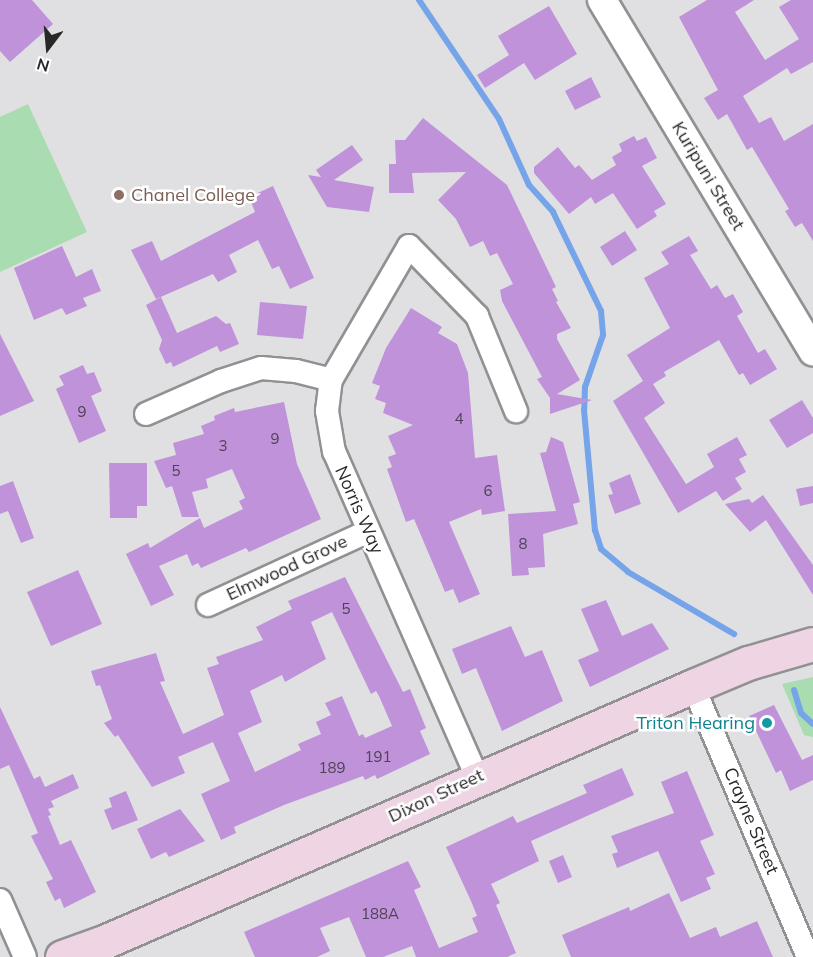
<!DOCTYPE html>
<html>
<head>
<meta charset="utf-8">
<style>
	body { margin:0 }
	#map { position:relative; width:813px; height:957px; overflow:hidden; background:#e0e0e3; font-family:Mulish,sans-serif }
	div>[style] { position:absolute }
	.green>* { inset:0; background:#a9dcb1 }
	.stream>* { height:6px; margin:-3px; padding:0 3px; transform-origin:3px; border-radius:3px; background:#76a4e9 }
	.building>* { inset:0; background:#bf92da }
	.roads { filter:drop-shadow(2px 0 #919193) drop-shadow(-2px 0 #919193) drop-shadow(0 2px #919193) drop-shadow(0 -2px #919193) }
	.minor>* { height:22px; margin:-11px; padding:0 11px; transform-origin:11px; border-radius:11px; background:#fff }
	.tertiary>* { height:28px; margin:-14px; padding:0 14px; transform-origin:14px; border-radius:14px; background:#fff }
	.secondary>* { height:33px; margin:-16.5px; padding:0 16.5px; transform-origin:16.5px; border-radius:16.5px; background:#efd5e3 }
	.dots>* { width:16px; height:16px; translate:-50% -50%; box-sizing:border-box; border:3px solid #fff; border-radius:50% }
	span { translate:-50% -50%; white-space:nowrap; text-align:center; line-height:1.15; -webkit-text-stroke:5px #fff; paint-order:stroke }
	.number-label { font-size:15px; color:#4e4255 }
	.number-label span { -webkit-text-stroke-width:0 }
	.street-label { font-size:18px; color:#282829 }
	.education-label { font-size:18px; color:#785e54 }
	.left { translate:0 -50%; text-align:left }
	.culture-label { font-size:18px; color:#0d838f }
	.right { translate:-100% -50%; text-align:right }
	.north { position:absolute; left:18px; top:18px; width:60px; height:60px; -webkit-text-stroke:4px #fff; paint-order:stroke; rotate:196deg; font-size:16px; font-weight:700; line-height:24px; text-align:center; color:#282829 }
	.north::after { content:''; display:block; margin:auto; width:21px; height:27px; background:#282829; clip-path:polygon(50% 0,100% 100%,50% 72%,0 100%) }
</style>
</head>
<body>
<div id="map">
	<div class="green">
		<i style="clip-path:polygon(28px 104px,87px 232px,0 272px,0 117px)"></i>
		<i style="clip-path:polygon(813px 677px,813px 737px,804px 735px,782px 684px)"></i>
	</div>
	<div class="stream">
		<i style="left:419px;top:0;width:143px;rotate:56.1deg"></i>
		<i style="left:499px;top:119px;width:72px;rotate:65.6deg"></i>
		<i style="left:529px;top:185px;width:36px;rotate:48deg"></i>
		<i style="left:553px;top:212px;width:110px;rotate:64.1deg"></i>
		<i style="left:601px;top:311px;width:24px;rotate:85deg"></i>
		<i style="left:603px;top:335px;width:55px;rotate:109.1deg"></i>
		<i style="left:585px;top:387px;width:23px;rotate:92deg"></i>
		<i style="left:584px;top:410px;width:121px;rotate:84.8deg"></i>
		<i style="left:595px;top:530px;width:20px;rotate:72deg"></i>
		<i style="left:601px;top:549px;width:35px;rotate:40deg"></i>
		<i style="left:628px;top:572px;width:123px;rotate:30.3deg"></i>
		<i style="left:794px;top:690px;width:24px;rotate:73deg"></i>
		<i style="left:801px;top:713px;width:16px;rotate:43deg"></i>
	</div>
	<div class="building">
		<i style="clip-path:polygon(0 0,32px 0,53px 24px,10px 62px,0 51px)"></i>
		<i style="clip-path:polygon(707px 0,754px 0,735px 12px,765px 60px,799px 39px,779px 7px,791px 0,813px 0,813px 62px,791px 74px,787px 68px,743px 96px,759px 123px,771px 117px,784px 141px,813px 124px,813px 241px,802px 223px,795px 227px,785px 211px,789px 209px,752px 147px,747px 150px,727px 114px,718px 120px,704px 98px,718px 90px,679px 17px)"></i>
		<i style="clip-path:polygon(549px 6px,577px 54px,535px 80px,524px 63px,485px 88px,477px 75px,509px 55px,498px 36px)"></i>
		<i style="clip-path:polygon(591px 77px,601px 97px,575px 110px,565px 91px)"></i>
		<i style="clip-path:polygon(423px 118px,507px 185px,556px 287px,552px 289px,558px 301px,556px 302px,571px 328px,557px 334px,557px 339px,580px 380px,557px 394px,592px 400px,550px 414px,550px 398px,537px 379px,542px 377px,502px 301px,500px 290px,513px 284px,497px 253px,490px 256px,483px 241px,470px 247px,456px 219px,438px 200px,466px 172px,412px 173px,414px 193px,389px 193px,389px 164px,396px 164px,395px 140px,405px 140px)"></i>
		<i style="clip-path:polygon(634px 136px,637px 141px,646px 137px,657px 158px,642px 166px,666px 204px,654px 211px,657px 216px,637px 229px,613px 193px,595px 204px,591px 197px,569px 214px,534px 173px,534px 167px,558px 147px,575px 168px,579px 165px,592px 180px,616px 165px,612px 157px,622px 151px,619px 144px)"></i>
		<i style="clip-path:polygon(352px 145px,363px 160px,334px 180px,374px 187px,369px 212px,327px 207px,308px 175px,321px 177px,316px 170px)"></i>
		<i style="clip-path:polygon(273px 186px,314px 278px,290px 289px,279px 266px,272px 269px,258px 240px,229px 255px,237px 272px,218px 282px,213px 274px,156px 299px,131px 250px,152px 241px,161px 261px,255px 212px,249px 197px)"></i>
		<i style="clip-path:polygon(625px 231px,637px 250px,612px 266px,600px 247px)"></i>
		<i style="clip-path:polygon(689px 236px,698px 251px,690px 255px,711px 289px,717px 285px,725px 298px,733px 294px,743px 312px,737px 316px,758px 353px,765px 349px,777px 369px,750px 385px,743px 373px,739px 375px,719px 340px,664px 372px,666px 376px,653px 384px,665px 403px,644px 418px,686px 484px,714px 467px,707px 454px,737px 437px,747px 455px,739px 459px,746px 472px,735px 478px,742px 489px,723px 501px,716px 491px,678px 513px,613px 401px,643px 381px,627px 355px,670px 328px,644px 278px,669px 264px,661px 252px)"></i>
		<i style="clip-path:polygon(62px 246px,76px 277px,92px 269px,101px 291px,83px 298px,87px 306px,66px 315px,62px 308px,34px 320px,14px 268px)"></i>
		<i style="clip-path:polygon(161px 297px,177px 333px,216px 316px,226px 324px,230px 323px,239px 344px,220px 352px,217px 346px,173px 367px,171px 362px,166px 364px,159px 349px,162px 340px,146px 305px)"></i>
		<i style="clip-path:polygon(260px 302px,307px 306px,303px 339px,257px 335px)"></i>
		<i style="clip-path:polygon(411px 308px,442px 327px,438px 333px,457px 344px,468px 373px,475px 458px,497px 455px,505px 511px,482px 515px,481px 509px,449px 522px,480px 594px,459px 603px,453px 589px,445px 592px,414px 519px,406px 522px,387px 469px,392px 467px,388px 457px,396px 454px,388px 436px,413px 425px,383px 413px,386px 403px,375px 399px,380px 386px,372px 383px,386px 348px)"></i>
		<i style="clip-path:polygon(0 334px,34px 401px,0 416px)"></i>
		<i style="clip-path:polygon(83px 365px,87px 374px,94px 372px,102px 391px,91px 396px,106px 431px,79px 443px,56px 389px,64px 385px,59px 376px)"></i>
		<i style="clip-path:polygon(802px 400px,813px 418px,813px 433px,787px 448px,769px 420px)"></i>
		<i style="clip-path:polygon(284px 402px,297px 464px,321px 519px,249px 552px,246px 548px,201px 568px,198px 563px,192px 566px,187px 554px,159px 566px,174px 595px,151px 606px,126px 554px,148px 543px,150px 548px,200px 518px,204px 528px,243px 509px,239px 501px,245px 498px,232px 469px,206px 479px,208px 488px,192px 492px,199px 517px,182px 517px,172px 486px,166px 488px,154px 461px,176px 455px,173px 443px,204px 434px,201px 426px,215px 420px,214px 416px,234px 408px,235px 412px)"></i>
		<i style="clip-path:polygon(551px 437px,563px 442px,580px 502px,573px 504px,578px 524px,543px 534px,545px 567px,528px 568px,529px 575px,512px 576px,508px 514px,556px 511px,540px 453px,546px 452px)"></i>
		<i style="clip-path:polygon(109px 463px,147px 463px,147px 506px,137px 506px,137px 518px,110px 518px)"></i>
		<i style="clip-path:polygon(630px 474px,641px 504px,615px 514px,608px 495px,613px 494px,609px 483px)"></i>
		<i style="clip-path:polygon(13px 481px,34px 538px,21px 543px,8px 511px,0 514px,0 486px)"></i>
		<i style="clip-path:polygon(813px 486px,813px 503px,800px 506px,796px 489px)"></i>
		<i style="clip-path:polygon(763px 495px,813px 565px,813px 595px,766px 520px,750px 532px,725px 504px,749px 499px,752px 503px)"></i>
		<i style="clip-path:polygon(78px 570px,102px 624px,51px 646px,27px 592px)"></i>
		<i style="clip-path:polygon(evenodd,345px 577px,403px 692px,410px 689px,426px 728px,420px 731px,430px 754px,377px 779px,375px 775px,365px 780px,363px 776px,284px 805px,234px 827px,236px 833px,221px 840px,201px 794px,230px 781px,213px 742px,178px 757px,185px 773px,152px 787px,118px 735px,115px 737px,104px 723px,112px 719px,100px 685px,96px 686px,91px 671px,156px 653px,165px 681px,160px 682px,183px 734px,224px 715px,207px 668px,219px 664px,216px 657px,263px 640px,256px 627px,292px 609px,288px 601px,345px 577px,332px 612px,371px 694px,376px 691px,379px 696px,392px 726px,365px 738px,363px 734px,359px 736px,342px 696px,325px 703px,331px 715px,316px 722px,321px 734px,298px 744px,301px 750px,255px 772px,238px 733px,262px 722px,250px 691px,282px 675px,285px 682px,326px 659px,311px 622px,332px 612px)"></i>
		<i style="clip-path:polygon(606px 600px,622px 636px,652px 623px,669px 649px,590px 687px,578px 660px,599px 651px,581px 609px)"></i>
		<i style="clip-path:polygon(511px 626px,525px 657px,542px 650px,563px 701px,502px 731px,476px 668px,462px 674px,452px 649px)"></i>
		<i style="clip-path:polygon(774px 705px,802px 760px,813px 755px,813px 780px,790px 791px,781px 770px,776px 773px,749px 716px)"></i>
		<i style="clip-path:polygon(0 707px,34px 779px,40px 776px,45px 787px,73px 774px,79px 788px,51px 801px,54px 807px,48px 809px,51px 815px,48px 816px,60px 845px,71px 840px,96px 892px,64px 908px,60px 898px,55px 901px,46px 882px,53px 879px,31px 836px,38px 833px,9px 765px,0 769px)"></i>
		<i style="clip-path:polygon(622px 768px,634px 795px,531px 841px,539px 861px,491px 884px,500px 903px,496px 905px,516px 953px,507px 957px,416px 957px,412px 946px,383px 957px,366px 957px,349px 917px,320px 928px,330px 951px,317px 957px,255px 957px,244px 932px,408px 861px,421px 887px,414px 890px,439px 948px,478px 932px,472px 918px,477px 916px,471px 901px,446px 847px,513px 816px,517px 823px,587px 793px,583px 785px)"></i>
		<i style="clip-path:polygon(687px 771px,714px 835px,700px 841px,715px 874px,706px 878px,711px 889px,681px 902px,658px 851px,617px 868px,612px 854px,618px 852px,611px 836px,674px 813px,661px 782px)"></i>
		<i style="clip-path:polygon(126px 791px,138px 820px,112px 830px,104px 810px,112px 807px,109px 798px)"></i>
		<i style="clip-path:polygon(180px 809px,205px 841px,169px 857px,166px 852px,151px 859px,137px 829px)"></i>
		<i style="clip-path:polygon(563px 855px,572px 877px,558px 883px,549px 861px)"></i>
		<i style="clip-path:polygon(669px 893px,690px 938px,716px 927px,720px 937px,757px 921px,773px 957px,571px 957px,562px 935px,629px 907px,630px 911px)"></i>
	</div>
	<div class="roads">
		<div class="minor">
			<i style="left:146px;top:414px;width:82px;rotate:-23.7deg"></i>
			<i style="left:221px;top:381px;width:42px;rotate:-18deg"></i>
			<i style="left:261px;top:368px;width:35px;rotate:5deg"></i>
			<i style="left:296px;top:371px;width:36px;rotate:14deg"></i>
			<i style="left:208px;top:605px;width:175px;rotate:-24.7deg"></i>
			<i style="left:693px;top:686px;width:294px;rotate:67deg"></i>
			<i style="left:477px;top:777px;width:355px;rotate:-113.7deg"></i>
			<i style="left:334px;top:452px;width:42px;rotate:-99.7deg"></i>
			<i style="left:327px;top:411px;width:31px;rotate:-83deg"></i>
			<i style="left:331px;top:380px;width:155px;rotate:-59.8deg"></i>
			<i style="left:409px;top:246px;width:98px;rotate:45.8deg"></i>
			<i style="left:477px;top:316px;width:103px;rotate:67.7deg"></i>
			<i style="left:0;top:900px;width:62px;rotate:66.3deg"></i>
		</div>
		<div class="tertiary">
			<i style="left:602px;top:0;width:410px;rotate:59deg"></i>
		</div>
		<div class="secondary">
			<i style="left:62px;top:957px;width:45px;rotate:-19.7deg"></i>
			<i style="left:104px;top:942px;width:642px;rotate:-23.49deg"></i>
			<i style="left:693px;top:686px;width:60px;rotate:-22.7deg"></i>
			<i style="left:748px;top:663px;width:68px;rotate:-16.3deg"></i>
		</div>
	</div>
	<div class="dots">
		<i style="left:119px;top:195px;background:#8d6e63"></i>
		<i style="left:767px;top:723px;background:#0f9aa8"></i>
	</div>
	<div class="number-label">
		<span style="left:82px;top:412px">9</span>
		<span style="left:459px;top:419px">4</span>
		<span style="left:275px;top:439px">9</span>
		<span style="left:223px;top:446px">3</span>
		<span style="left:176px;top:471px">5</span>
		<span style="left:488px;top:491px">6</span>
		<span style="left:523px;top:544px">8</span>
		<span style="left:346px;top:609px">5</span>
		<span style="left:378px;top:757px">191</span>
		<span style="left:332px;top:768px">189</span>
		<span style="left:380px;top:914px">188A</span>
	</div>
	<div class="street-label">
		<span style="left:708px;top:176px;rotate:59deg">Kuripuni Street</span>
		<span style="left:359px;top:510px;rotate:66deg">Norris Way</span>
		<span style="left:287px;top:568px;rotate:-25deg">Elmwood Grove</span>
		<span style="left:436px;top:796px;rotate:-25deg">Dixon Street</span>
		<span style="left:751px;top:821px;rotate:67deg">Crayne Street</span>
	</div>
	<div class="education-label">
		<span class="left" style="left:131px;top:195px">Chanel College</span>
	</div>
	<div class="culture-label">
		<span class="right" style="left:755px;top:723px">Triton Hearing</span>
	</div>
	<div class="north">N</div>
</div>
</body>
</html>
